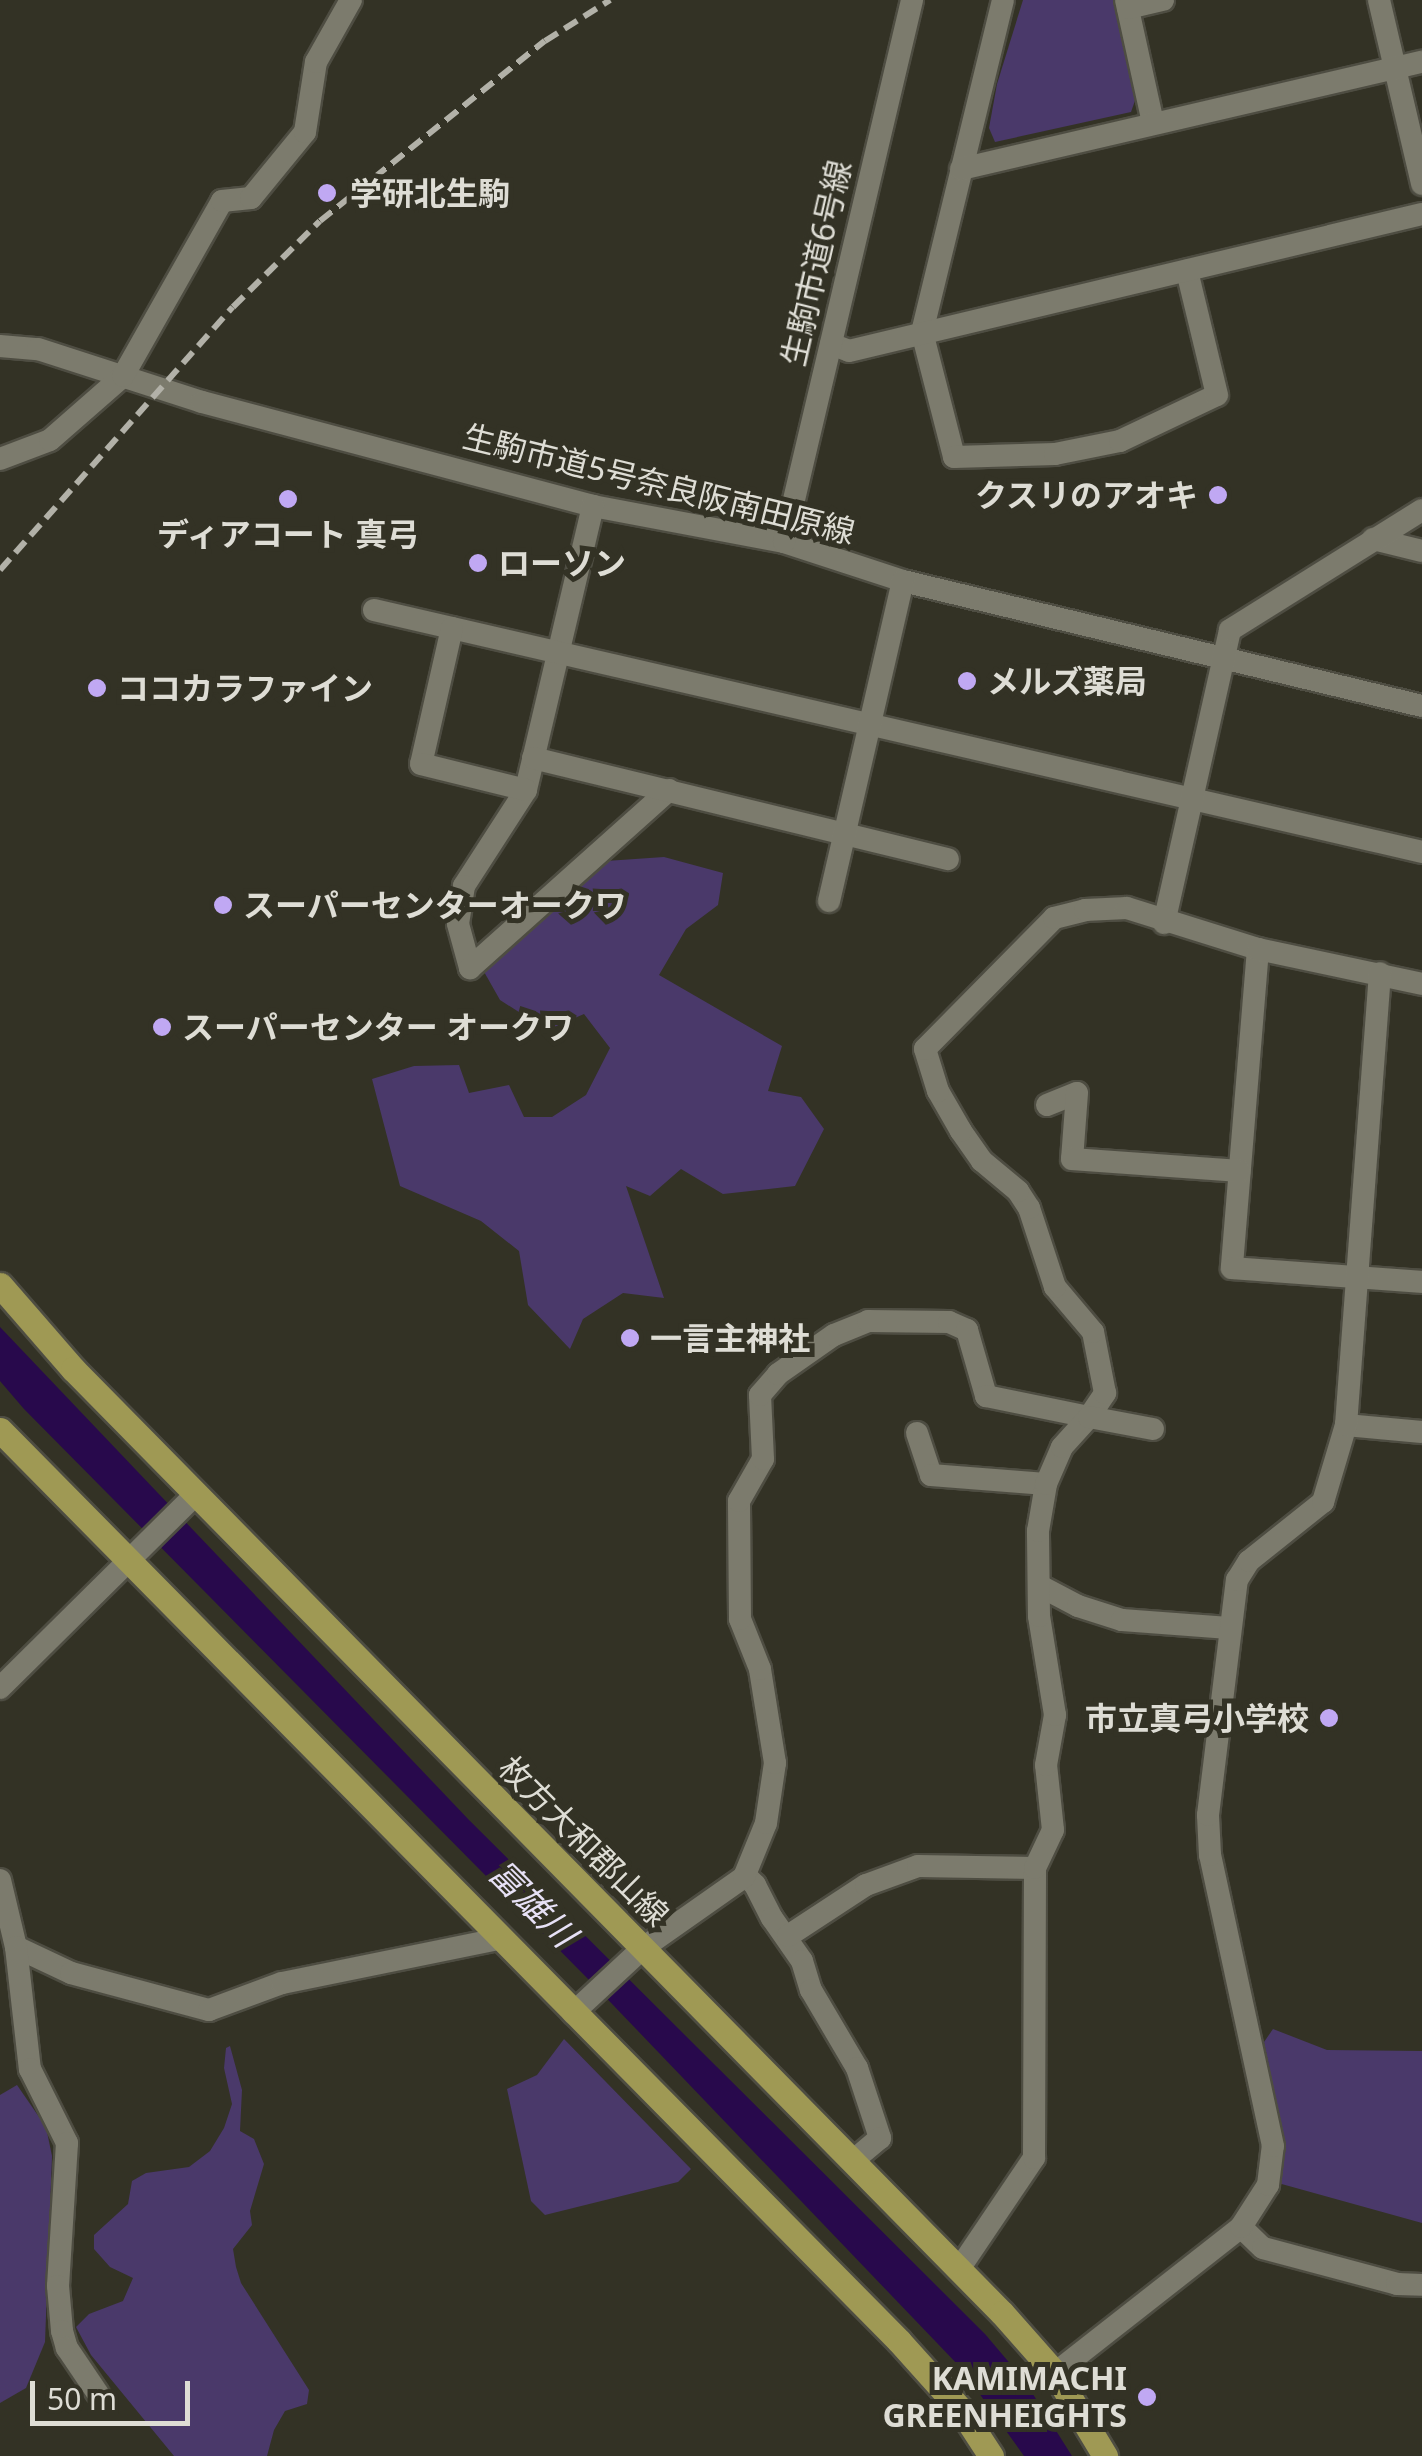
<!DOCTYPE html>
<html>
<head>
<meta charset="utf-8">
<style>
	body { margin:0 }
	#map { position:relative; width:1422px; height:2456px; overflow:hidden; background:#333225; font-family:"Noto Sans","Noto Sans JP",sans-serif }
	div>[style] { position:absolute }
	.green>* { inset:0; background:#4a396a }
	.water>* { inset:0; background:#28094c }
	.roads { filter:drop-shadow(2px 0 #4e4d42) drop-shadow(-2px 0 #4e4d42) drop-shadow(0 2px #4e4d42) drop-shadow(0 -2px #4e4d42) }
	.minor>* { height:22px; margin:-11px; padding:0 11px; transform-origin:11px; border-radius:11px; background:#7c7b6d }
	.major>* { height:25px; margin:-12.5px; padding:0 12.5px; transform-origin:12.5px; border-radius:12.5px; background:#9f9954 }
	.rail>* { height:6px; margin-top:-3px; transform-origin:0; background:repeating-linear-gradient(90deg,#b2b1a8 0 15px,transparent 0 23px) }
	.dots>* { width:28px; height:28px; translate:-50% -50%; box-sizing:border-box; border:5px solid #333225; border-radius:50% }
	span { translate:-50% -50%; white-space:nowrap; text-align:center; line-height:1.15; -webkit-text-stroke:10px #333225; paint-order:stroke }
	.poi-label { font-size:32px; color:#deddd5; font-weight:700 }
	.left { translate:0 -50%; text-align:left }
	.right { translate:-100% -50%; text-align:right }
	.street-label { font-size:32px; color:#deddd5 }
	.water-label { font-size:35px; color:#e7e1f6; font-style:italic }
	.scale { position:absolute; left:30px; top:2381px; width:160px; height:45px; box-sizing:border-box; border:5px solid #deddd5; border-top:0; padding-left:12px; font-size:30px; line-height:35px; white-space:nowrap; color:#deddd5; -webkit-text-stroke:8px #333225; paint-order:stroke }
</style>
</head>
<body>
<div id="map">
	<div class="green">
		<i style="clip-path:polygon(1023px 0,1118px 0,1138px 92px,1131px 112px,995px 142px,989px 128px,997px 84px)"></i>
		<i style="clip-path:polygon(664px 857px,723px 873px,718px 905px,686px 929px,659px 975px,782px 1046px,768px 1091px,801px 1097px,824px 1129px,795px 1186px,723px 1194px,681px 1169px,650px 1196px,626px 1186px,664px 1298px,623px 1293px,583px 1319px,570px 1349px,528px 1305px,519px 1251px,481px 1221px,400px 1186px,372px 1079px,414px 1066px,459px 1065px,469px 1093px,509px 1085px,524px 1117px,552px 1117px,586px 1095px,610px 1048px,584px 1014px,547px 1030px,500px 1000px,483px 970px,518px 908px,583px 885px,606px 861px)"></i>
		<i style="clip-path:polygon(1273px 2029px,1327px 2050px,1422px 2051px,1422px 2223px,1278px 2183px,1283px 2134px,1264px 2042px)"></i>
		<i style="clip-path:polygon(564px 2039px,691px 2169px,678px 2182px,545px 2215px,531px 2201px,507px 2089px,537px 2075px)"></i>
		<i style="clip-path:polygon(230px 2046px,242px 2090px,240px 2131px,254px 2139px,264px 2164px,250px 2211px,252px 2225px,233px 2249px,236px 2267px,241px 2283px,309px 2390px,307px 2404px,285px 2411px,274px 2430px,267px 2456px,174px 2456px,91px 2355px,76px 2327px,89px 2314px,123px 2301px,133px 2278px,110px 2267px,94px 2249px,94px 2235px,128px 2204px,132px 2181px,146px 2173px,189px 2167px,210px 2151px,224px 2128px,232px 2104px,224px 2068px,226px 2048px)"></i>
		<i style="clip-path:polygon(17px 2085px,46px 2127px,52px 2156px,45px 2342px,26px 2388px,0 2403px,0 2095px)"></i>
	</div>
	<div class="water">
		<i style="clip-path:polygon(0 1327px,469px 1820px,985px 2334px,1024px 2380px,1072px 2456px,1024px 2456px,961px 2368px,592px 1983px,24px 1409px,0 1381px)"></i>
	</div>
	<div class="roads">
		<div class="minor">
			<i style="left:1003px;top:0;width:342px;rotate:103.7deg"></i>
			<i style="left:922px;top:332px;width:129px;rotate:75.6deg"></i>
			<i style="left:954px;top:457px;width:101px;rotate:-1.7deg"></i>
			<i style="left:1055px;top:454px;width:66px;rotate:-11.3deg"></i>
			<i style="left:1120px;top:441px;width:107px;rotate:-25.4deg"></i>
			<i style="left:1217px;top:395px;width:128px;rotate:-103.6deg"></i>
			<i style="left:1126px;top:0;width:126px;rotate:77.6deg"></i>
			<i style="left:1379px;top:0;width:189px;rotate:76.8deg"></i>
			<i style="left:1128px;top:8px;width:36px;rotate:-13deg"></i>
			<i style="left:961px;top:169px;width:473px;rotate:-13.1deg"></i>
			<i style="left:831px;top:344px;width:19px;rotate:21deg"></i>
			<i style="left:849px;top:351px;width:589px;rotate:-13.45deg"></i>
			<i style="left:0;top:346px;width:38px;rotate:5deg"></i>
			<i style="left:38px;top:349px;width:172px;rotate:17.9deg"></i>
			<i style="left:202px;top:402px;width:405px;rotate:14.9deg"></i>
			<i style="left:593px;top:506px;width:194px;rotate:10.7deg"></i>
			<i style="left:784px;top:542px;width:125px;rotate:18.1deg"></i>
			<i style="left:903px;top:581px;width:534px;rotate:13.54deg"></i>
			<i style="left:0;top:459px;width:53px;rotate:-20.8deg"></i>
			<i style="left:50px;top:440px;width:97px;rotate:-41.2deg"></i>
			<i style="left:123px;top:376px;width:201px;rotate:-60.5deg"></i>
			<i style="left:222px;top:201px;width:29px;rotate:-6deg"></i>
			<i style="left:251px;top:198px;width:85px;rotate:-50.7deg"></i>
			<i style="left:305px;top:132px;width:71px;rotate:-81.1deg"></i>
			<i style="left:316px;top:62px;width:71px;rotate:-60.6deg"></i>
			<i style="left:593px;top:506px;width:292px;rotate:103.3deg"></i>
			<i style="left:526px;top:790px;width:114px;rotate:122.9deg"></i>
			<i style="left:464px;top:886px;width:38px;rotate:99deg"></i>
			<i style="left:458px;top:924px;width:46px;rotate:74.7deg"></i>
			<i style="left:470px;top:968px;width:267px;rotate:-41.8deg"></i>
			<i style="left:1373px;top:539px;width:50px;rotate:13.8deg"></i>
			<i style="left:784px;top:542px;width:557px;rotate:-76.71deg"></i>
			<i style="left:374px;top:610px;width:1076px;rotate:13deg"></i>
			<i style="left:452px;top:628px;width:139px;rotate:102.8deg"></i>
			<i style="left:421px;top:764px;width:108px;rotate:13.9deg"></i>
			<i style="left:533px;top:758px;width:427px;rotate:13.7deg"></i>
			<i style="left:829px;top:901px;width:328px;rotate:-77deg"></i>
			<i style="left:1164px;top:923px;width:300px;rotate:-77.3deg"></i>
			<i style="left:1230px;top:630px;width:226px;rotate:-32deg"></i>
			<i style="left:1258px;top:949px;width:320px;rotate:94.7deg"></i>
			<i style="left:1232px;top:1268px;width:191px;rotate:4.2deg"></i>
			<i style="left:1047px;top:1105px;width:32px;rotate:-22deg"></i>
			<i style="left:1077px;top:1093px;width:66px;rotate:94.3deg"></i>
			<i style="left:1072px;top:1159px;width:168px;rotate:4.1deg"></i>
			<i style="left:1346px;top:1425px;width:76px;rotate:5.3deg"></i>
			<i style="left:917px;top:1433px;width:44px;rotate:71.6deg"></i>
			<i style="left:931px;top:1475px;width:115px;rotate:4.5deg"></i>
			<i style="left:1040px;top:1586px;width:43px;rotate:27.8deg"></i>
			<i style="left:1078px;top:1606px;width:46px;rotate:17.7deg"></i>
			<i style="left:1122px;top:1620px;width:107px;rotate:4.3deg"></i>
			<i style="left:0;top:1688px;width:276px;rotate:-44.7deg"></i>
			<i style="left:745px;top:1875px;width:14px;rotate:45deg"></i>
			<i style="left:755px;top:1885px;width:37px;rotate:63deg"></i>
			<i style="left:772px;top:1918px;width:52px;rotate:55.1deg"></i>
			<i style="left:802px;top:1961px;width:30px;rotate:73deg"></i>
			<i style="left:811px;top:1990px;width:91px;rotate:59.5deg"></i>
			<i style="left:857px;top:2068px;width:74px;rotate:71.8deg"></i>
			<i style="left:880px;top:2138px;width:34px;rotate:140deg"></i>
			<i style="left:0;top:1880px;width:69px;rotate:76.6deg"></i>
			<i style="left:16px;top:1947px;width:61px;rotate:25.3deg"></i>
			<i style="left:71px;top:1973px;width:143px;rotate:15deg"></i>
			<i style="left:209px;top:2010px;width:78px;rotate:-20.3deg"></i>
			<i style="left:282px;top:1983px;width:221px;rotate:-11.5deg"></i>
			<i style="left:788px;top:1936px;width:93px;rotate:-33.2deg"></i>
			<i style="left:866px;top:1885px;width:55px;rotate:-20.1deg"></i>
			<i style="left:918px;top:1866px;width:117px;rotate:1deg"></i>
			<i style="left:16px;top:1947px;width:123px;rotate:83.5deg"></i>
			<i style="left:30px;top:2069px;width:83px;rotate:63.4deg"></i>
			<i style="left:67px;top:2143px;width:143px;rotate:93.6deg"></i>
			<i style="left:58px;top:2286px;width:45px;rotate:84.9deg"></i>
			<i style="left:62px;top:2331px;width:18px;rotate:74deg"></i>
			<i style="left:67px;top:2348px;width:55px;rotate:56deg"></i>
			<i style="left:573px;top:2013px;width:96px;rotate:-42.9deg"></i>
			<i style="left:643px;top:1948px;width:123px;rotate:-35.1deg"></i>
			<i style="left:744px;top:1877px;width:58px;rotate:-67.8deg"></i>
			<i style="left:766px;top:1823px;width:61px;rotate:-81.5deg"></i>
			<i style="left:775px;top:1763px;width:95px;rotate:-99.1deg"></i>
			<i style="left:760px;top:1669px;width:54px;rotate:-111.8deg"></i>
			<i style="left:740px;top:1619px;width:118px;rotate:-90.5deg"></i>
			<i style="left:739px;top:1501px;width:48px;rotate:-60.3deg"></i>
			<i style="left:763px;top:1459px;width:64px;rotate:-92.7deg"></i>
			<i style="left:760px;top:1395px;width:28px;rotate:-49deg"></i>
			<i style="left:778px;top:1374px;width:68px;rotate:-34.9deg"></i>
			<i style="left:834px;top:1335px;width:37px;rotate:-22deg"></i>
			<i style="left:868px;top:1321px;width:81px;rotate:0.7deg"></i>
			<i style="left:949px;top:1322px;width:20px;rotate:24deg"></i>
			<i style="left:967px;top:1330px;width:69px;rotate:73.9deg"></i>
			<i style="left:986px;top:1396px;width:105px;rotate:11.5deg"></i>
			<i style="left:1089px;top:1417px;width:29px;rotate:-56deg"></i>
			<i style="left:1105px;top:1393px;width:62px;rotate:-101.1deg"></i>
			<i style="left:1093px;top:1332px;width:59px;rotate:-130.2deg"></i>
			<i style="left:1055px;top:1287px;width:83px;rotate:-108.2deg"></i>
			<i style="left:1029px;top:1208px;width:20px;rotate:-123deg"></i>
			<i style="left:1018px;top:1191px;width:47px;rotate:-140.2deg"></i>
			<i style="left:982px;top:1161px;width:37px;rotate:-125deg"></i>
			<i style="left:961px;top:1131px;width:46px;rotate:-119.9deg"></i>
			<i style="left:938px;top:1091px;width:44px;rotate:-107.2deg"></i>
			<i style="left:925px;top:1049px;width:184px;rotate:-45.4deg"></i>
			<i style="left:1054px;top:918px;width:32px;rotate:-14deg"></i>
			<i style="left:1085px;top:910px;width:42px;rotate:-2.7deg"></i>
			<i style="left:1127px;top:908px;width:137px;rotate:17.4deg"></i>
			<i style="left:1258px;top:949px;width:168px;rotate:12deg"></i>
			<i style="left:1241px;top:2227px;width:30px;rotate:44deg"></i>
			<i style="left:1263px;top:2248px;width:139px;rotate:15deg"></i>
			<i style="left:1397px;top:2284px;width:25px;rotate:2deg"></i>
			<i style="left:959px;top:2269px;width:134px;rotate:-56deg"></i>
			<i style="left:1034px;top:2158px;width:290px;rotate:-89.8deg"></i>
			<i style="left:1035px;top:1868px;width:42px;rotate:-64.7deg"></i>
			<i style="left:1053px;top:1830px;width:65px;rotate:-96.1deg"></i>
			<i style="left:1046px;top:1765px;width:51px;rotate:-79.8deg"></i>
			<i style="left:1055px;top:1715px;width:100px;rotate:-99.2deg"></i>
			<i style="left:1039px;top:1616px;width:85px;rotate:-90.7deg"></i>
			<i style="left:1038px;top:1531px;width:48px;rotate:-80.3deg"></i>
			<i style="left:1046px;top:1484px;width:40px;rotate:-66.6deg"></i>
			<i style="left:1062px;top:1447px;width:40px;rotate:-48deg"></i>
			<i style="left:1089px;top:1417px;width:65px;rotate:10.6deg"></i>
			<i style="left:1055px;top:2373px;width:236px;rotate:-38.1deg"></i>
			<i style="left:1241px;top:2227px;width:50px;rotate:-57.3deg"></i>
			<i style="left:1268px;top:2185px;width:39px;rotate:-83deg"></i>
			<i style="left:1273px;top:2146px;width:298px;rotate:-102.2deg"></i>
			<i style="left:1210px;top:1855px;width:40px;rotate:-92.9deg"></i>
			<i style="left:1208px;top:1815px;width:237px;rotate:-83deg"></i>
			<i style="left:1237px;top:1580px;width:22px;rotate:-58deg"></i>
			<i style="left:1249px;top:1561px;width:95px;rotate:-38.6deg"></i>
			<i style="left:1323px;top:1502px;width:80px;rotate:-73.4deg"></i>
			<i style="left:1346px;top:1425px;width:453px;rotate:-85.7deg"></i>
		</div>
		<div class="major">
			<i style="left:0;top:1285px;width:111px;rotate:49deg"></i>
			<i style="left:73px;top:1369px;width:1324px;rotate:45.46deg"></i>
			<i style="left:1002px;top:2313px;width:80px;rotate:48.5deg"></i>
			<i style="left:1055px;top:2373px;width:97px;rotate:58.9deg"></i>
			<i style="left:0;top:1430px;width:1280px;rotate:45.38deg"></i>
			<i style="left:899px;top:2341px;width:93px;rotate:48.1deg"></i>
			<i style="left:961px;top:2410px;width:55px;rotate:56.9deg"></i>
		</div>
	</div>
	<div class="rail">
		<i style="left:0;top:570px;width:351px;rotate:-48.5deg"></i>
		<i style="left:233px;top:307px;width:122px;rotate:-44.7deg"></i>
		<i style="left:320px;top:221px;width:288px;rotate:-38.7deg"></i>
		<i style="left:545px;top:41px;width:77px;rotate:-32.2deg"></i>
	</div>
	<div class="dots">
		<i style="left:327px;top:193px;background:#c0a8f3"></i>
		<i style="left:1218px;top:495px;background:#c0a8f3"></i>
		<i style="left:288px;top:499px;background:#c0a8f3"></i>
		<i style="left:478px;top:563px;background:#c0a8f3"></i>
		<i style="left:967px;top:681px;background:#c0a8f3"></i>
		<i style="left:97px;top:688px;background:#c0a8f3"></i>
		<i style="left:223px;top:905px;background:#c0a8f3"></i>
		<i style="left:162px;top:1027px;background:#c0a8f3"></i>
		<i style="left:630px;top:1338px;background:#c0a8f3"></i>
		<i style="left:1329px;top:1718px;background:#c0a8f3"></i>
		<i style="left:1147px;top:2397px;background:#c0a8f3"></i>
	</div>
	<div class="poi-label">
		<span class="left" style="left:350px;top:193px">学研北生駒</span>
		<span class="right" style="left:1198px;top:495px">クスリのアオキ</span>
		<span style="left:288px;top:534px">ディアコート 真弓</span>
		<span class="left" style="left:498px;top:563px">ローソン</span>
		<span class="left" style="left:987px;top:681px">メルズ薬局</span>
		<span class="left" style="left:117px;top:688px">ココカラファイン</span>
		<span class="left" style="left:243px;top:905px">スーパーセンターオークワ</span>
		<span class="left" style="left:182px;top:1027px">スーパーセンター オークワ</span>
		<span class="left" style="left:650px;top:1338px">一言主神社</span>
		<span class="right" style="left:1309px;top:1718px">市立真弓小学校</span>
		<span class="right" style="left:1127px;top:2397px">KAMIMACHI<br>GREENHEIGHTS</span>
	</div>
	<div class="street-label">
		<span style="left:816px;top:263px;rotate:-77deg">生駒市道6号線</span>
		<span style="left:659px;top:484px;rotate:14deg">生駒市道5号奈良阪南田原線</span>
		<span style="left:584px;top:1841px;rotate:45deg">枚方大和郡山線</span>
	</div>
	<div class="water-label">
		<span style="left:533px;top:1903px;rotate:45deg">富雄川</span>
	</div>
	<div class="scale">50 m</div>
</div>
</body>
</html>
